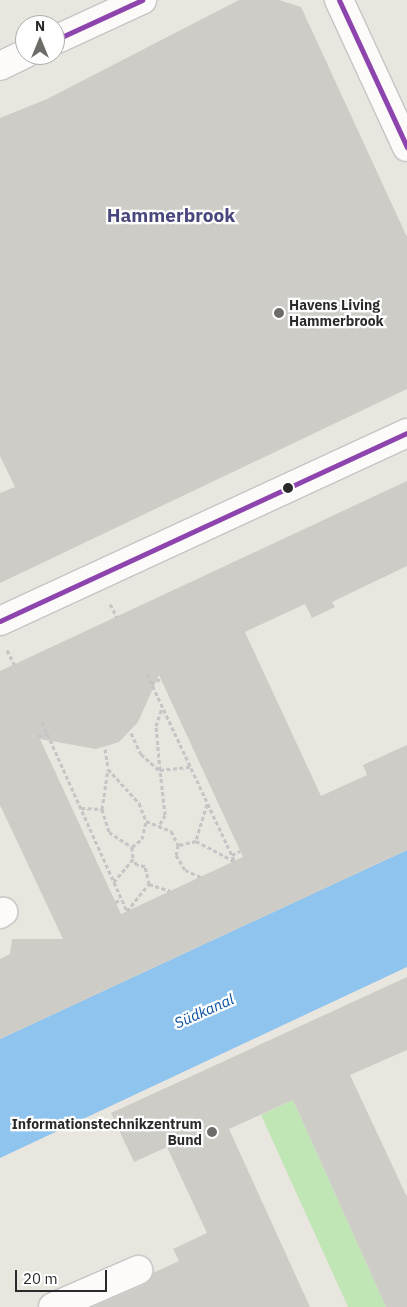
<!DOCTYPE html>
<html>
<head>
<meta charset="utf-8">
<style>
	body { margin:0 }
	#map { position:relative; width:407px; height:1307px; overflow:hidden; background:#e9e6df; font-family:"IBM Plex Sans",sans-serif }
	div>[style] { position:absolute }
	.green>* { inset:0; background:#c1e6b6 }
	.water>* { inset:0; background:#8fc4ee }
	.building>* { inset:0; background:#ceccc6 }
	.path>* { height:3px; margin-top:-1.5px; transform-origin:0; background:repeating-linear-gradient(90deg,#c6c5c5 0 4px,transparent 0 6.5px) }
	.roads { filter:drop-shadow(1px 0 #c6c5c5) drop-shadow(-1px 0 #c6c5c5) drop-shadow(0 1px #c6c5c5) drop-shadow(0 -1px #c6c5c5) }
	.minor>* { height:28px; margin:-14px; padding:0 14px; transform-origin:14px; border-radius:14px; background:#fcfbfa }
	.bus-1>* { height:5px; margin:-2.5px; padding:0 2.5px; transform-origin:2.5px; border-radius:2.5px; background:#8e44ad }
	.dots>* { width:14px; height:14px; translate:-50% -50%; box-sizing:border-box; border:2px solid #fff; border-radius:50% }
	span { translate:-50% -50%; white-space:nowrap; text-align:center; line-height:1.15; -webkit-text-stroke:4.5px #fff; paint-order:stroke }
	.poi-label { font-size:14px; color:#2a2a2a; font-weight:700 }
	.left { translate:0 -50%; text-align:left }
	.right { translate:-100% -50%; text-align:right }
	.water-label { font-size:15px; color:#0750a1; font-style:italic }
	.district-label { font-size:19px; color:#48487d; font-weight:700 }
	.north { position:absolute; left:15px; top:15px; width:50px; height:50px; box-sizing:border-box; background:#fff; border:1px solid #aaa; border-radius:50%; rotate:0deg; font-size:14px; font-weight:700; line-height:20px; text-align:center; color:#2a2a2a }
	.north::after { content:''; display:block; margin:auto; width:18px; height:22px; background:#6d6c69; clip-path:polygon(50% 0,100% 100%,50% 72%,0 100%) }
	.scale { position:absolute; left:15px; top:1270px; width:92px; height:22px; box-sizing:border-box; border:2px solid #2a2a2a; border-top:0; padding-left:6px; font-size:15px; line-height:18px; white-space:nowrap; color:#2a2a2a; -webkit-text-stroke:4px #fff; paint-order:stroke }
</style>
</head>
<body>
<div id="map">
	<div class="green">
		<i style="clip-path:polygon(293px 1100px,386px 1307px,348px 1307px,261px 1115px)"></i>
	</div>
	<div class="water">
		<i style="clip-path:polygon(407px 850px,407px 967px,0 1158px,0 1039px)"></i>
	</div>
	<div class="building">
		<i style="clip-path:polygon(239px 0,279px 0,301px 7px,407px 237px,407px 389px,0 583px,0 493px,15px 487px,0 456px,0 118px,47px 99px)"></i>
		<i style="clip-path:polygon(evenodd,407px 481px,407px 566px,332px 602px,335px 607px,312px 618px,305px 604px,245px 632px,321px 796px,367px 775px,363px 765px,407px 745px,407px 850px,0 1039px,0 959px,10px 954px,12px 939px,63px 939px,0 805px,0 671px,407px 481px,159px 675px,243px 857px,121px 914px,40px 739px,96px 749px,119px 742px,138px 722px,159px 675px)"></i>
		<i style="clip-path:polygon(407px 977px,407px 1050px,350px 1075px,407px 1197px,407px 1307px,386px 1307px,293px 1100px,229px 1129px,310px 1307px,92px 1307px,145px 1284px,153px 1273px,179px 1261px,173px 1249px,207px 1233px,167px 1147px,134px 1162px,111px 1113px)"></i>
	</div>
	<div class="path">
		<i style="left:110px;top:604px;width:15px;rotate:62deg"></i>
		<i style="left:7px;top:650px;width:16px;rotate:63deg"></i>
		<i style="left:147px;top:674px;width:208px;rotate:64.9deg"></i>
		<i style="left:151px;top:684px;width:10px;rotate:-29deg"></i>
		<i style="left:42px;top:722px;width:207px;rotate:65.8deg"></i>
		<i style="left:127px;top:911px;width:35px;rotate:-51deg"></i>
		<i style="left:149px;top:884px;width:18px;rotate:-103deg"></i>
		<i style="left:145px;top:866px;width:8px;rotate:-173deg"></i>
		<i style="left:137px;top:865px;width:7px;rotate:-124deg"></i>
		<i style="left:131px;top:733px;width:23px;rotate:65deg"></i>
		<i style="left:141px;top:754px;width:24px;rotate:42deg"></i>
		<i style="left:38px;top:736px;width:9px;rotate:-18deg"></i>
		<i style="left:105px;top:749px;width:20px;rotate:81deg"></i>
		<i style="left:160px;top:770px;width:44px;rotate:-95.2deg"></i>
		<i style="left:156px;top:726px;width:20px;rotate:-72deg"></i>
		<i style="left:207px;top:804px;width:39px;rotate:107deg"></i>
		<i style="left:196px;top:841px;width:43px;rotate:27.8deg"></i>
		<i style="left:81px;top:808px;width:21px;rotate:3deg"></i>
		<i style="left:102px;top:809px;width:24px;rotate:73deg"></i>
		<i style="left:109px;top:832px;width:27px;rotate:33deg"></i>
		<i style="left:132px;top:847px;width:12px;rotate:85deg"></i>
		<i style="left:133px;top:859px;width:30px;rotate:130deg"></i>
		<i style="left:102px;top:809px;width:40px;rotate:-81.5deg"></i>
		<i style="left:108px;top:769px;width:46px;rotate:47.6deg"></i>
		<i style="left:139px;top:803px;width:19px;rotate:69deg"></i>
		<i style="left:160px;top:824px;width:10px;rotate:-61deg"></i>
		<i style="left:165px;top:815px;width:45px;rotate:-96.3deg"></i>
		<i style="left:160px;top:770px;width:30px;rotate:-6deg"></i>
		<i style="left:196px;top:841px;width:18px;rotate:167deg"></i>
		<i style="left:178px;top:845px;width:10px;rotate:101deg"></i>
		<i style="left:176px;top:855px;width:17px;rotate:59deg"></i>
		<i style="left:185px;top:870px;width:17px;rotate:24deg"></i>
		<i style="left:132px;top:847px;width:13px;rotate:-39deg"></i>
		<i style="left:142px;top:839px;width:18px;rotate:-77deg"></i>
		<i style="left:146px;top:821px;width:27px;rotate:22deg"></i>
		<i style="left:171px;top:831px;width:16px;rotate:63deg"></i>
		<i style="left:232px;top:855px;width:9px;rotate:-27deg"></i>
		<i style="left:149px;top:884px;width:22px;rotate:18deg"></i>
		<i style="left:115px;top:902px;width:7px;rotate:-16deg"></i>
	</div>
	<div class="roads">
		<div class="minor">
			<i style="left:339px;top:0;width:162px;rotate:65.2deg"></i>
			<i style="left:55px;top:40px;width:96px;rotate:-24.7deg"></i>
			<i style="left:0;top:66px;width:28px;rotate:-26deg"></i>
			<i style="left:0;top:621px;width:448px;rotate:-24.8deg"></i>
			<i style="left:0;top:914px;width:4px;rotate:-34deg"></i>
			<i style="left:53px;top:1307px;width:93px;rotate:-23.5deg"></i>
		</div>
	</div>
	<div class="bus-1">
		<i style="left:339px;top:0;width:162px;rotate:65.2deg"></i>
		<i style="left:55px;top:40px;width:96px;rotate:-24.7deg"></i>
		<i style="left:0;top:621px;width:448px;rotate:-24.8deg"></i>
	</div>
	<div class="dots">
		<i style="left:279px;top:313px;background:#6d6c69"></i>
		<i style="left:288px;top:488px;background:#2a2a2a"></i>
		<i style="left:212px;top:1132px;background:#6d6c69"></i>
	</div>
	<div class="poi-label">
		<span class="left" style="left:289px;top:313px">Havens Living<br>Hammerbrook</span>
		<span class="right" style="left:202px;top:1132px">Informationstechnikzentrum<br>Bund</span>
	</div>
	<div class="water-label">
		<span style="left:204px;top:1011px;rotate:-24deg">Südkanal</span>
	</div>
	<div class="district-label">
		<span style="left:171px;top:216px">Hammerbrook</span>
	</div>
	<div class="north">N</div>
	<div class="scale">20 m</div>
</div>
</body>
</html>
